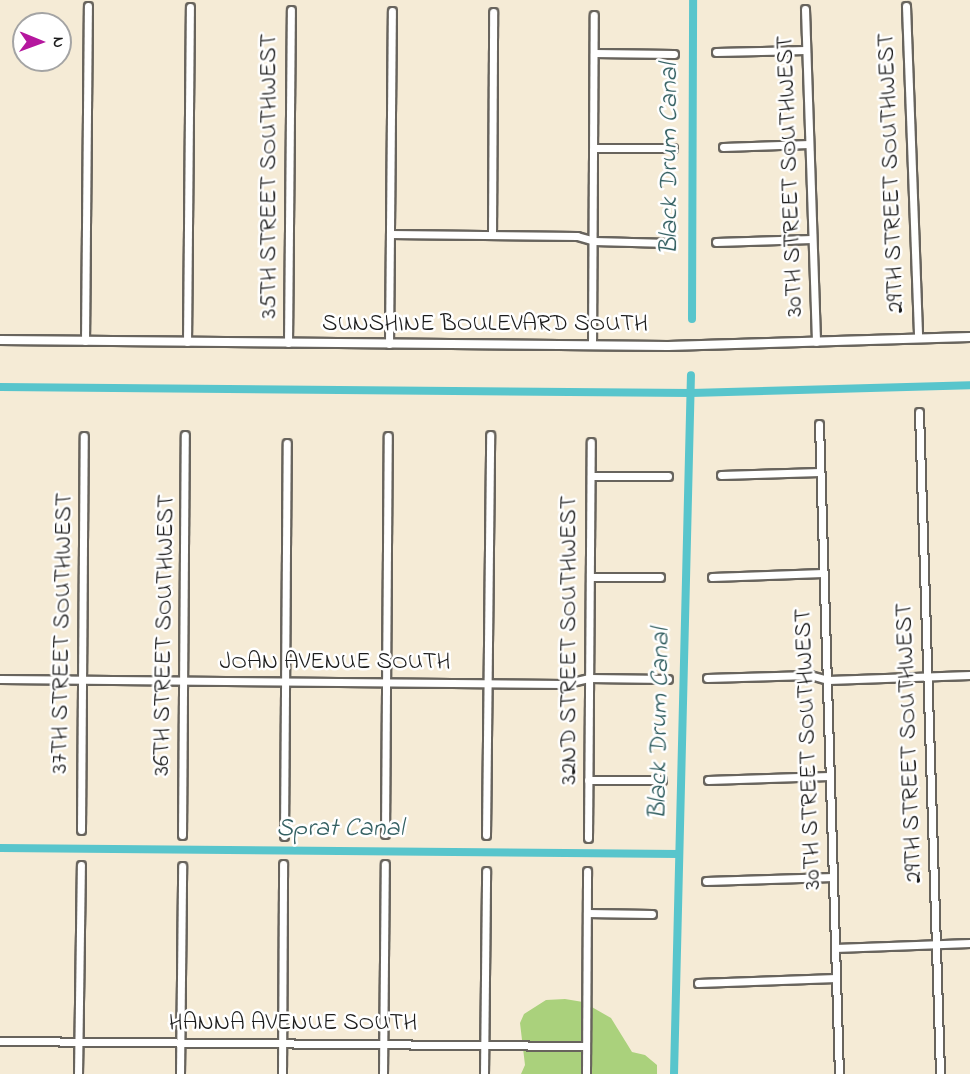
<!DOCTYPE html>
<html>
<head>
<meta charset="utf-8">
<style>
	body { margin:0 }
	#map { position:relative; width:970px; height:1074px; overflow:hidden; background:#f5ebd6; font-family:"Indie Flower",sans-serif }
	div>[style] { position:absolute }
	.green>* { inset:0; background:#aad17c }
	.canal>* { height:8px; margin:-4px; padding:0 4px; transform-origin:4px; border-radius:4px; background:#58c5cc }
	.roads { filter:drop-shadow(2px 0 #68645d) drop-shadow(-2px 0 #68645d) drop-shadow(0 2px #68645d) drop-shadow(0 -2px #68645d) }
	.minor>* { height:7px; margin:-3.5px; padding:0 3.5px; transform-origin:3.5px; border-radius:3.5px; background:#fff }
	.tertiary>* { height:8px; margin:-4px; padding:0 4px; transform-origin:4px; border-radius:4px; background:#fff }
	span { translate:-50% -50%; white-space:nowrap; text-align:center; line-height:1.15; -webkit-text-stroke:5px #fff; paint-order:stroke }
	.street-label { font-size:24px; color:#1c1c1c }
	.water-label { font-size:26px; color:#346062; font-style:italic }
	.north { position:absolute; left:12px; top:12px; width:60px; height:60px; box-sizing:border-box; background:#fff; border:2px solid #a4a4a4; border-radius:50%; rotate:91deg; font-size:16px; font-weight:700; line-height:24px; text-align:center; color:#1c1c1c }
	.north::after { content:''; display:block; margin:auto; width:21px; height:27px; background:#b5179e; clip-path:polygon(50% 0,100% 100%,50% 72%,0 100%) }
</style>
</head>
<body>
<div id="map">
	<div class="green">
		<i style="clip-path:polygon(565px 999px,583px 1002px,611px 1018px,632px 1052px,645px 1055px,657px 1065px,657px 1074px,521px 1074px,525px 1065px,520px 1023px,524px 1014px,546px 1000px)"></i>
	</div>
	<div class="canal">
		<i style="left:692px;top:319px;width:319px;rotate:-89.8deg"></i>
		<i style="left:0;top:387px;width:691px;rotate:0.5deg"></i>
		<i style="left:691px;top:393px;width:279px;rotate:-1.6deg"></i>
		<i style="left:0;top:848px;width:679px;rotate:0.51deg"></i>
		<i style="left:674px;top:1074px;width:699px;rotate:-88.61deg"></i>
	</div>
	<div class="roads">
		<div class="minor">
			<i style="left:906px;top:6px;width:332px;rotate:87.9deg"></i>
			<i style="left:805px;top:9px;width:333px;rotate:88.1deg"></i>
			<i style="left:716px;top:52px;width:90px;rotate:-1.3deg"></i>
			<i style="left:594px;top:53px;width:80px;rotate:0.7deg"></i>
			<i style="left:723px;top:147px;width:86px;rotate:-2deg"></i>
			<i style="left:594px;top:148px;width:79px"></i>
			<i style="left:390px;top:234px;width:187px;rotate:0.6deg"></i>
			<i style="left:577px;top:236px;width:18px;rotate:16deg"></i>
			<i style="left:594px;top:241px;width:75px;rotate:1.5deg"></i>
			<i style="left:492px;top:235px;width:223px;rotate:-89.7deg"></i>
			<i style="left:716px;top:242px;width:96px;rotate:-1.8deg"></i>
			<i style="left:85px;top:341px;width:335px;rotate:-89.5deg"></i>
			<i style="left:187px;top:342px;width:335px;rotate:-89.5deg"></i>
			<i style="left:288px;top:343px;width:333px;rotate:-89.5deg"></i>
			<i style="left:389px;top:344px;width:333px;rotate:-89.5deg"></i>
			<i style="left:592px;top:345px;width:330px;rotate:-89.7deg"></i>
			<i style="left:919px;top:412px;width:662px;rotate:88.18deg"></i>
			<i style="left:819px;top:424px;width:650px;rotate:88.24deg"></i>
			<i style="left:721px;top:475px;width:99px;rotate:-1.7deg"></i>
			<i style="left:591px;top:476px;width:77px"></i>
			<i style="left:590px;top:577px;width:70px"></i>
			<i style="left:712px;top:577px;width:111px;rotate:-2.1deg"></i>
			<i style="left:707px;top:678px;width:103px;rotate:-1.7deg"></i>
			<i style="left:810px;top:675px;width:19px;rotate:16deg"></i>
			<i style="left:828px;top:680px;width:142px;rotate:-2deg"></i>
			<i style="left:0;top:679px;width:563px;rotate:0.51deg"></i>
			<i style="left:563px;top:684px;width:27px;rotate:-13deg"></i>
			<i style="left:589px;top:678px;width:79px;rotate:0.7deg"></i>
			<i style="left:588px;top:780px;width:74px"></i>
			<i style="left:708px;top:780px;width:121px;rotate:-1.9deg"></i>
			<i style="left:81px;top:830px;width:394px;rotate:-89.6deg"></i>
			<i style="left:385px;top:834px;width:398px;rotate:-89.6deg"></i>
			<i style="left:182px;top:835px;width:400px;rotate:-89.6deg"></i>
			<i style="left:486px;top:835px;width:400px;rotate:-89.4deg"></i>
			<i style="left:284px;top:836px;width:393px;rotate:-89.6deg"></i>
			<i style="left:588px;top:838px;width:396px;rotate:-89.6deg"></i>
			<i style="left:706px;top:881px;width:127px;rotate:-1.8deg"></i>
			<i style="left:587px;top:913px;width:65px;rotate:0.9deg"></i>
			<i style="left:835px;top:948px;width:135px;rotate:-2.1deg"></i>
			<i style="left:698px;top:983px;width:138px;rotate:-2.1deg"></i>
			<i style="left:0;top:1041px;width:586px;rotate:0.49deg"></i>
			<i style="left:78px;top:1074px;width:209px;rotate:-89.2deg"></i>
			<i style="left:180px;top:1074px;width:208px;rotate:-89.4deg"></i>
			<i style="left:282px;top:1074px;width:210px;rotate:-89.7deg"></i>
			<i style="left:383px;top:1074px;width:210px;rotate:-89.5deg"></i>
			<i style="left:484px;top:1074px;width:203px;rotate:-89.4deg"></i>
			<i style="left:586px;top:1074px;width:203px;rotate:-89.7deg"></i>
		</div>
		<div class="tertiary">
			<i style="left:0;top:340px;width:668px;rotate:0.51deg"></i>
			<i style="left:668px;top:346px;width:302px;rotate:-1.7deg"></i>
		</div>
	</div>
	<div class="street-label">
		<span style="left:892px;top:173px;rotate:-92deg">29TH STREET SOUTHWEST</span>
		<span style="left:270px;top:176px;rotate:-90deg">35TH STREET SOUTHWEST</span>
		<span style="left:791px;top:176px;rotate:-92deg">30TH STREET SOUTHWEST</span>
		<span style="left:485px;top:325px">SUNSHINE BOULEVARD SOUTH</span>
		<span style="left:63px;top:633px;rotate:-89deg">37TH STREET SOUTHWEST</span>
		<span style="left:165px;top:635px;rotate:-89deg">36TH STREET SOUTHWEST</span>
		<span style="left:570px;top:640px;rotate:-90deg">32ND STREET SOUTHWEST</span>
		<span style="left:335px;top:663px">JOAN AVENUE SOUTH</span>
		<span style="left:910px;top:743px;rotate:-92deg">29TH STREET SOUTHWEST</span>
		<span style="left:809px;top:749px;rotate:-92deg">30TH STREET SOUTHWEST</span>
		<span style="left:293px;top:1024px">HANNA AVENUE SOUTH</span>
	</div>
	<div class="water-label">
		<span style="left:671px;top:159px;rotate:-90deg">Black Drum Canal</span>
		<span style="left:661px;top:724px;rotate:-89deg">Black Drum Canal</span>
		<span style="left:340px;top:830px">Sprat Canal</span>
	</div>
	<div class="north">N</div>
</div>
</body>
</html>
